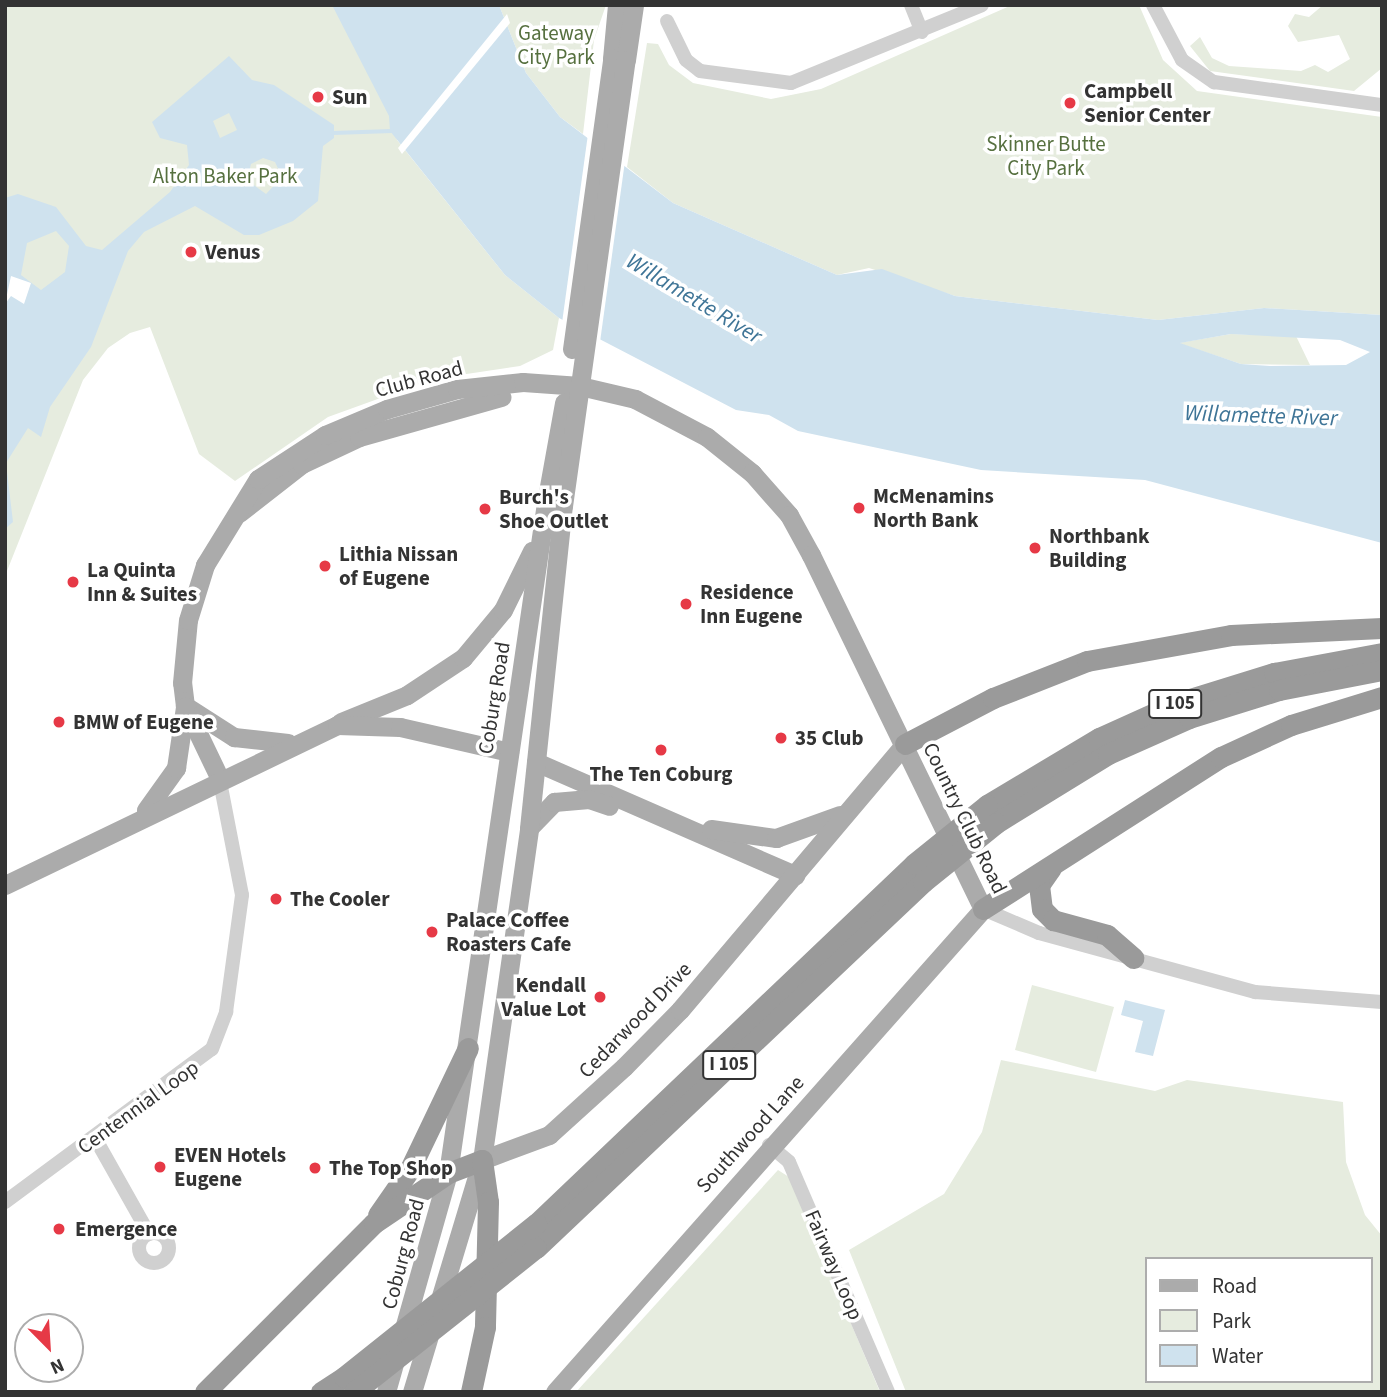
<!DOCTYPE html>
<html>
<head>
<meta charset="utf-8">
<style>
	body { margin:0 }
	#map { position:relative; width:1387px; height:1397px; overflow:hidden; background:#fff; font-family:"Source Sans 3",sans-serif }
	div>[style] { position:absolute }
	.green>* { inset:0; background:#e6ecdf }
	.water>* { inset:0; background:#cfe2ee }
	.pier>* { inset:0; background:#fff }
	.stream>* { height:3.5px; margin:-1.75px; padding:0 1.75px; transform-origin:1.75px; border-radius:1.75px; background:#cfe2ee }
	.minor>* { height:14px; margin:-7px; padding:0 7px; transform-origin:7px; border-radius:7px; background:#d0d0d0 }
	.minor>.ring { margin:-7px; padding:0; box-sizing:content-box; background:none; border:14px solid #d0d0d0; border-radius:50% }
	.major>* { height:19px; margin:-9.5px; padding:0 9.5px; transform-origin:9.5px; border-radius:9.5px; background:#ababab }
	.highway>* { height:21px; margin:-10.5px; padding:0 10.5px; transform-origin:10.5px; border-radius:10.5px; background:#9a9a9a }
	.major-bridge>* { height:19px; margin:-9.5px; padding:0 9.5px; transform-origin:9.5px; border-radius:9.5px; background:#ababab }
	.highway-bridge>* { height:21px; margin:-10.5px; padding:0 10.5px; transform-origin:10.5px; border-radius:10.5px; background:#9a9a9a }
	.dots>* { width:19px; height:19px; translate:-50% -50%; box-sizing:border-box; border:4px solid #fff; border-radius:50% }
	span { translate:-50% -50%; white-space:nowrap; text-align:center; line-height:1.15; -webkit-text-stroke:7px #fff; paint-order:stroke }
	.shield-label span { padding:2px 5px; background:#fff; border:2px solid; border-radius:5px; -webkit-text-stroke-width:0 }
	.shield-label { font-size:19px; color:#333; font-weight:700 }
	.park-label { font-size:21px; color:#56703f }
	.poi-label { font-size:21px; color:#333; font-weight:700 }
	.left { translate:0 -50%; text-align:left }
	.right { translate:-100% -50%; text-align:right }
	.street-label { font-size:21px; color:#333 }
	.water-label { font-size:23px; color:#3f7597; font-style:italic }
	.frame { position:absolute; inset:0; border:7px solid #333; pointer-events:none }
	.legend { position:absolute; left:1145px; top:1257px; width:228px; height:126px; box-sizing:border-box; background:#fff; border:2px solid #adadad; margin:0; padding:9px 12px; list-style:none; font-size:21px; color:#333 }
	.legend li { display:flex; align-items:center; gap:14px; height:35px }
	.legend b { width:35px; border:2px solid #adadad }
	.north { position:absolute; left:14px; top:1313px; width:70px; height:70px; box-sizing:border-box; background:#fff; border:2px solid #adadad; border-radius:50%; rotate:156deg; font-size:19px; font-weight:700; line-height:28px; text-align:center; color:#333 }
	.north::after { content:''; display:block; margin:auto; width:24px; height:32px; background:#e63946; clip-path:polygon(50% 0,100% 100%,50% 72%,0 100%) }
</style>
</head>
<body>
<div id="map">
	<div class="green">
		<i style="clip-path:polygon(5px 5px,334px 5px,390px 111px,397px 140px,505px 275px,559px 318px,553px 350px,520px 366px,433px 379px,328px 417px,235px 481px,199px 454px,150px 327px,130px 333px,108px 348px,83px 380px,5px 576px)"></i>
		<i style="clip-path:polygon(499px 5px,606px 5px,594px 40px,583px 134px,560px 117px,526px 73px)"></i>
		<i style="clip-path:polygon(1012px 5px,1139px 5px,1163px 60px,1197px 91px,1382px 117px,1382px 315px,1264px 308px,1158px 320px,955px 296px,869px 268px,837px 275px,673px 203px,627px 167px,647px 43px,658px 44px,669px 65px,693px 83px,771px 99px,821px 89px)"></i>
		<i style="clip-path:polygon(1323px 5px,1382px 5px,1382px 68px,1354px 91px,1210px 71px,1190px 46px,1200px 37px,1212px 58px,1229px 66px,1301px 71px,1315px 65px,1328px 72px,1350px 59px,1339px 35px,1298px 42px,1288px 26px,1295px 14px,1309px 17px)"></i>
		<i style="clip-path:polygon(1231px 334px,1296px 336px,1310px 365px,1241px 364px,1178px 343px)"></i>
		<i style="clip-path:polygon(1032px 985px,1114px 1007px,1096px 1072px,1015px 1050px)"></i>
		<i style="clip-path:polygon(evenodd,1001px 1060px,1155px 1091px,1187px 1080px,1343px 1102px,1346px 1162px,1365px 1215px,1382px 1236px,1382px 1392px,906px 1392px,849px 1250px,944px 1194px,982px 1132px,1001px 1060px,1147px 1259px,1371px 1259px,1371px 1381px,1147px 1381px,1147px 1259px)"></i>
		<i style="clip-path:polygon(778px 1170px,789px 1177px,880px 1392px,576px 1392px)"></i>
	</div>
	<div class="water">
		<i style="clip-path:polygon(evenodd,332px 5px,499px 5px,526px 73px,560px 117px,673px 203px,837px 275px,882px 269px,955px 296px,1158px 320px,1264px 308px,1382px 315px,1382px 543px,1145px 480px,981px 470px,798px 431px,769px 415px,736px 410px,559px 318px,505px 275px,390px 131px,389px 116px,332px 5px,1231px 334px,1340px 340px,1370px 352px,1346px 365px,1270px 366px,1241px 364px,1180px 343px,1231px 334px)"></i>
		<i style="clip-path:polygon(evenodd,229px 56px,252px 80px,274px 85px,334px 125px,334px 138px,323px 146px,318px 201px,293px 221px,259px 235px,244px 235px,195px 206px,144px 232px,128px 251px,91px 347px,50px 407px,41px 437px,28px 428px,6px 463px,13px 522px,5px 529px,5px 198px,18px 194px,56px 207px,86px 246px,102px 250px,170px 192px,189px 165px,187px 145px,160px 138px,152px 122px,229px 56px,229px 113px,237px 130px,220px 138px,213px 121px,229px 113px,229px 56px,263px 158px,275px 162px,282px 177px,266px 194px,247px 180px,251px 164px,263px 158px,229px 56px,56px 231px,69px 246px,65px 272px,41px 290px,21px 275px,27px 243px,56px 231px)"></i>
		<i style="clip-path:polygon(1125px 1000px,1165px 1010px,1153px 1056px,1135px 1052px,1143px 1021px,1121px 1015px)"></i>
	</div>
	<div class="pier">
		<i style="clip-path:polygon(507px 14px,510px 23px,402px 154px,398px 148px)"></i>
		<i style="clip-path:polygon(588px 134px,625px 161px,600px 342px,562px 323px)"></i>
		<i style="clip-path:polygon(11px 276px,31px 283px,24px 304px,11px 296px,5px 304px)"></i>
	</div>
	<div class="stream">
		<i style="left:333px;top:133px;width:59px;rotate:-1.9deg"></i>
	</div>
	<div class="minor">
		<i style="left:911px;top:5px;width:29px;rotate:68deg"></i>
		<i style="left:1153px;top:5px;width:62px;rotate:62.2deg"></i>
		<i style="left:1182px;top:60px;width:39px;rotate:35deg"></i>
		<i style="left:1214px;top:82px;width:170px;rotate:7.8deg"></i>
		<i style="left:667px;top:21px;width:43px;rotate:64deg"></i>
		<i style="left:686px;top:60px;width:18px;rotate:38deg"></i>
		<i style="left:700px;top:71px;width:92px;rotate:7.5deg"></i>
		<i style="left:791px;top:83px;width:206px;rotate:-22.2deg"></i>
		<i style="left:983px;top:909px;width:61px;rotate:23.2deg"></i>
		<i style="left:1039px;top:933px;width:224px;rotate:15.3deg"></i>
		<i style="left:1255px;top:992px;width:127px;rotate:4.5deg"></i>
		<i style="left:95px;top:1138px;width:110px;rotate:60.6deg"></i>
		<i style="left:769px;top:1145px;width:26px;rotate:40deg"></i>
		<i style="left:789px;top:1162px;width:250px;rotate:66.7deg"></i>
		<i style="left:5px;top:1202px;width:257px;rotate:-36.5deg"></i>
		<i style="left:212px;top:1049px;width:40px;rotate:-69deg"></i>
		<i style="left:226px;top:1012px;width:118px;rotate:-82.2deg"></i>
		<i style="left:242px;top:895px;width:120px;rotate:-101deg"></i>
		<i class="ring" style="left:139px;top:1233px;width:16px;height:16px"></i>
	</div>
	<div class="major">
		<i style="left:612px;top:59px;width:54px;rotate:-84.7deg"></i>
		<i style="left:626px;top:60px;width:56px;rotate:-81.7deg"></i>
		<i style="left:239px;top:513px;width:80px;rotate:-37.9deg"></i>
		<i style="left:302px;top:464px;width:63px;rotate:-25.3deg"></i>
		<i style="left:359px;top:437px;width:148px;rotate:-15.7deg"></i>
		<i style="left:187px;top:707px;width:56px;rotate:32.6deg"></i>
		<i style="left:234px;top:737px;width:54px;rotate:6.3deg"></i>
		<i style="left:341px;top:722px;width:71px;rotate:-22.2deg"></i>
		<i style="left:407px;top:695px;width:67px;rotate:-33.5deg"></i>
		<i style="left:463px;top:658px;width:62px;rotate:-50.2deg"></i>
		<i style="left:503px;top:610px;width:66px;rotate:-63.8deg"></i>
		<i style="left:536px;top:762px;width:283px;rotate:23.6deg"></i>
		<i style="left:219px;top:777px;width:79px;rotate:-115.6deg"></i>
		<i style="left:185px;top:706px;width:23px;rotate:-97deg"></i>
		<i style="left:182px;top:683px;width:63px;rotate:-84.6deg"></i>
		<i style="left:188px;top:620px;width:58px;rotate:-72.8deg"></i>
		<i style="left:205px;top:565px;width:101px;rotate:-58.4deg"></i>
		<i style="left:258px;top:479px;width:80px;rotate:-33.3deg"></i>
		<i style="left:325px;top:435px;width:67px;rotate:-22.8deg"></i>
		<i style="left:387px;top:409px;width:73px;rotate:-15.9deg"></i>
		<i style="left:457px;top:389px;width:66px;rotate:-6.1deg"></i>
		<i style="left:523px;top:382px;width:57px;rotate:4deg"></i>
		<i style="left:580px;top:386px;width:57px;rotate:13.3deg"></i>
		<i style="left:635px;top:399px;width:81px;rotate:27.8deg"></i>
		<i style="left:707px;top:437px;width:58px;rotate:38.7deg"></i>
		<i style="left:752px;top:473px;width:56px;rotate:48.6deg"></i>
		<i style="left:789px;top:515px;width:46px;rotate:61.2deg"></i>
		<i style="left:811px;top:555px;width:394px;rotate:64.1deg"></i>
		<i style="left:983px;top:909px;width:645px;rotate:131.55deg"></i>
		<i style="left:146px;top:810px;width:52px;rotate:-54.5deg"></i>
		<i style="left:176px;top:768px;width:62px;rotate:-81.6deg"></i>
		<i style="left:530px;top:827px;width:35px;rotate:-46deg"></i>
		<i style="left:554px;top:802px;width:35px;rotate:-5deg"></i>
		<i style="left:589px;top:799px;width:21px;rotate:19deg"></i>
		<i style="left:711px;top:829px;width:66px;rotate:7.9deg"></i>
		<i style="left:776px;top:838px;width:68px;rotate:-19.8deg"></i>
		<i style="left:5px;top:885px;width:369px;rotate:-25.7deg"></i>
		<i style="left:337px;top:725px;width:63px;rotate:1.8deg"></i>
		<i style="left:400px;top:727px;width:112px;rotate:12.9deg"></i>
		<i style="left:482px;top:1160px;width:72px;rotate:-20.5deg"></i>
		<i style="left:549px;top:1135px;width:101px;rotate:-42.2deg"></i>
		<i style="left:624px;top:1067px;width:80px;rotate:-45.5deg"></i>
		<i style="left:680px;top:1010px;width:348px;rotate:-49.8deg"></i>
		<i style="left:386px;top:1392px;width:228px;rotate:-74.2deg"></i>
		<i style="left:448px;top:1173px;width:677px;rotate:-81.68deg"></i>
		<i style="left:412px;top:1392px;width:242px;rotate:-73.2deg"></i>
		<i style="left:482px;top:1160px;width:335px;rotate:-81.9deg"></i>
		<i style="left:529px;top:828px;width:324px;rotate:-84deg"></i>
	</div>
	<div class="highway">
		<i style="left:905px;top:744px;width:99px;rotate:-27.6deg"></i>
		<i style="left:993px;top:698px;width:101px;rotate:-21.5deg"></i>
		<i style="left:1087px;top:661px;width:146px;rotate:-10.2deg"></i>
		<i style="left:1231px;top:635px;width:151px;rotate:-2.7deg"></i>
		<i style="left:987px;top:805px;width:131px;rotate:-30.9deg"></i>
		<i style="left:1099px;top:738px;width:85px;rotate:-24.2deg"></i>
		<i style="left:1177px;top:703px;width:102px;rotate:-17.2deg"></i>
		<i style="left:1274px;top:673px;width:110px;rotate:-10.5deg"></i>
		<i style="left:996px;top:823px;width:132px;rotate:-31.6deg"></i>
		<i style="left:1108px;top:754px;width:89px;rotate:-24deg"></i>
		<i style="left:1189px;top:718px;width:94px;rotate:-17.3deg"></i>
		<i style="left:1279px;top:690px;width:105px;rotate:-11deg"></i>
		<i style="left:1051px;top:868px;width:21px;rotate:125deg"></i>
		<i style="left:1039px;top:885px;width:24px;rotate:83deg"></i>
		<i style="left:1042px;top:909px;width:16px;rotate:45deg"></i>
		<i style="left:1053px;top:920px;width:56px;rotate:15.5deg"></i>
		<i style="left:1107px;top:935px;width:35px;rotate:41deg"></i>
		<i style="left:983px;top:909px;width:282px;rotate:-32.6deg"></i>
		<i style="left:1221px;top:757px;width:77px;rotate:-24.6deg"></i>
		<i style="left:1291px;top:725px;width:95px;rotate:-17.1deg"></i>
		<i style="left:378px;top:1215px;width:56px;rotate:-55.2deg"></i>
		<i style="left:410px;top:1169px;width:134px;rotate:-64.4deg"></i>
		<i style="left:536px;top:1224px;width:522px;rotate:-43.6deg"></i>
		<i style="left:536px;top:1248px;width:533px;rotate:-43.4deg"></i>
		<i style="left:205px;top:1392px;width:239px;rotate:-45deg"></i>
		<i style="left:374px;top:1223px;width:89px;rotate:-34deg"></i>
		<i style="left:448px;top:1173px;width:36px;rotate:-21deg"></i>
		<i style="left:482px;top:1160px;width:42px;rotate:81.9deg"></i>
		<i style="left:488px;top:1202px;width:125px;rotate:91.4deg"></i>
		<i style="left:485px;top:1327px;width:66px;rotate:102.2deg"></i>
		<i style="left:321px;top:1392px;width:27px;rotate:-33deg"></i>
	</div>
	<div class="major-bridge">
		<i style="left:572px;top:349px;width:293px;rotate:-82.1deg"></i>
		<i style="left:546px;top:503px;width:102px;rotate:-79.8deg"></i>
		<i style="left:563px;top:506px;width:450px;rotate:-82deg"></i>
	</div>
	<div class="highway-bridge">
		<i style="left:914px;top:864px;width:94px;rotate:-38.9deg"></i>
		<i style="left:923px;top:882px;width:94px;rotate:-38.9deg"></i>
		<i style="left:344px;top:1377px;width:246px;rotate:-38.6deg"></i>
		<i style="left:354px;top:1392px;width:232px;rotate:-38.4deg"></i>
	</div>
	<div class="dots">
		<i style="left:318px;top:97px;background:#e63946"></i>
		<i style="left:1070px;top:103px;background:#e63946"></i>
		<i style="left:191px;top:252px;background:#e63946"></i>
		<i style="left:859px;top:508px;background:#e63946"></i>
		<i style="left:485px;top:509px;background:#e63946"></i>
		<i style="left:1035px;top:548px;background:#e63946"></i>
		<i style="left:325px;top:566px;background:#e63946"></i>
		<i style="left:73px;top:582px;background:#e63946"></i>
		<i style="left:686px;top:604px;background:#e63946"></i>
		<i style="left:59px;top:722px;background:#e63946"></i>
		<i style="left:781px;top:738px;background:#e63946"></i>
		<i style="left:661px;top:750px;background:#e63946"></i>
		<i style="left:276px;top:899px;background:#e63946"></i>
		<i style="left:432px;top:932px;background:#e63946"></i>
		<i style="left:600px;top:997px;background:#e63946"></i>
		<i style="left:160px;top:1167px;background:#e63946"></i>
		<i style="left:315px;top:1168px;background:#e63946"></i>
		<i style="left:59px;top:1229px;background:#e63946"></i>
	</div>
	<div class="shield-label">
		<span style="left:1175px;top:704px">I 105</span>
		<span style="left:729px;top:1065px">I 105</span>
	</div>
	<div class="park-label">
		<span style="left:556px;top:45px">Gateway<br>City Park</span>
		<span style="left:1046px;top:156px">Skinner Butte<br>City Park</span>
		<span style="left:225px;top:176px">Alton Baker Park</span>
	</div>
	<div class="poi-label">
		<span class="left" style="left:1084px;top:103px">Campbell<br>Senior Center</span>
		<span class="left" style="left:332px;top:97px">Sun</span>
		<span class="left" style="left:205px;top:252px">Venus</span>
		<span class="left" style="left:873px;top:508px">McMenamins<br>North Bank</span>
		<span class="left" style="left:499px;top:509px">Burch's<br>Shoe Outlet</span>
		<span class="left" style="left:1049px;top:548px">Northbank<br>Building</span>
		<span class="left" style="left:339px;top:566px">Lithia Nissan<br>of Eugene</span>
		<span class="left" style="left:87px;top:582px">La Quinta<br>Inn &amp; Suites</span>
		<span class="left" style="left:700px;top:604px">Residence<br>Inn Eugene</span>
		<span class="left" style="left:73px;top:722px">BMW of Eugene</span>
		<span class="left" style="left:795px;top:738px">35 Club</span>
		<span style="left:661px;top:774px">The Ten Coburg</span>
		<span class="left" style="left:290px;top:899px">The Cooler</span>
		<span class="left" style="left:446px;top:932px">Palace Coffee<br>Roasters Cafe</span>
		<span class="right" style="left:586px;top:997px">Kendall<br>Value Lot</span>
		<span class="left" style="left:174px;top:1167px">EVEN Hotels<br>Eugene</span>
		<span class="left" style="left:329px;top:1168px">The Top Shop</span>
		<span class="left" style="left:75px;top:1229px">Emergence</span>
	</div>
	<div class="street-label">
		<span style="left:419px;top:379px;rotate:-15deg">Club Road</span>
		<span style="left:494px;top:698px;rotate:-81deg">Coburg Road</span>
		<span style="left:965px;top:818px;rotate:64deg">Country Club Road</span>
		<span style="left:635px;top:1020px;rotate:-46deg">Cedarwood Drive</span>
		<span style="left:138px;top:1107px;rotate:-36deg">Centennial Loop</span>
		<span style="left:750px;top:1134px;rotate:-48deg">Southwood Lane</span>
		<span style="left:403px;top:1254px;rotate:-75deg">Coburg Road</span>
		<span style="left:834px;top:1265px;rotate:67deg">Fairway Loop</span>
	</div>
	<div class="water-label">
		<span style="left:694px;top:299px;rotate:31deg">Willamette River</span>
		<span style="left:1261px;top:416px;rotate:2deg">Willamette River</span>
	</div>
	<div class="frame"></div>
	<ul class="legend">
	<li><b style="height:9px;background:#ababab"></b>Road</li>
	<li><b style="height:19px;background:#e6ecdf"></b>Park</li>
	<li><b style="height:19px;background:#cfe2ee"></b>Water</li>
	</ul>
	<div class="north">N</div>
</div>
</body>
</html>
